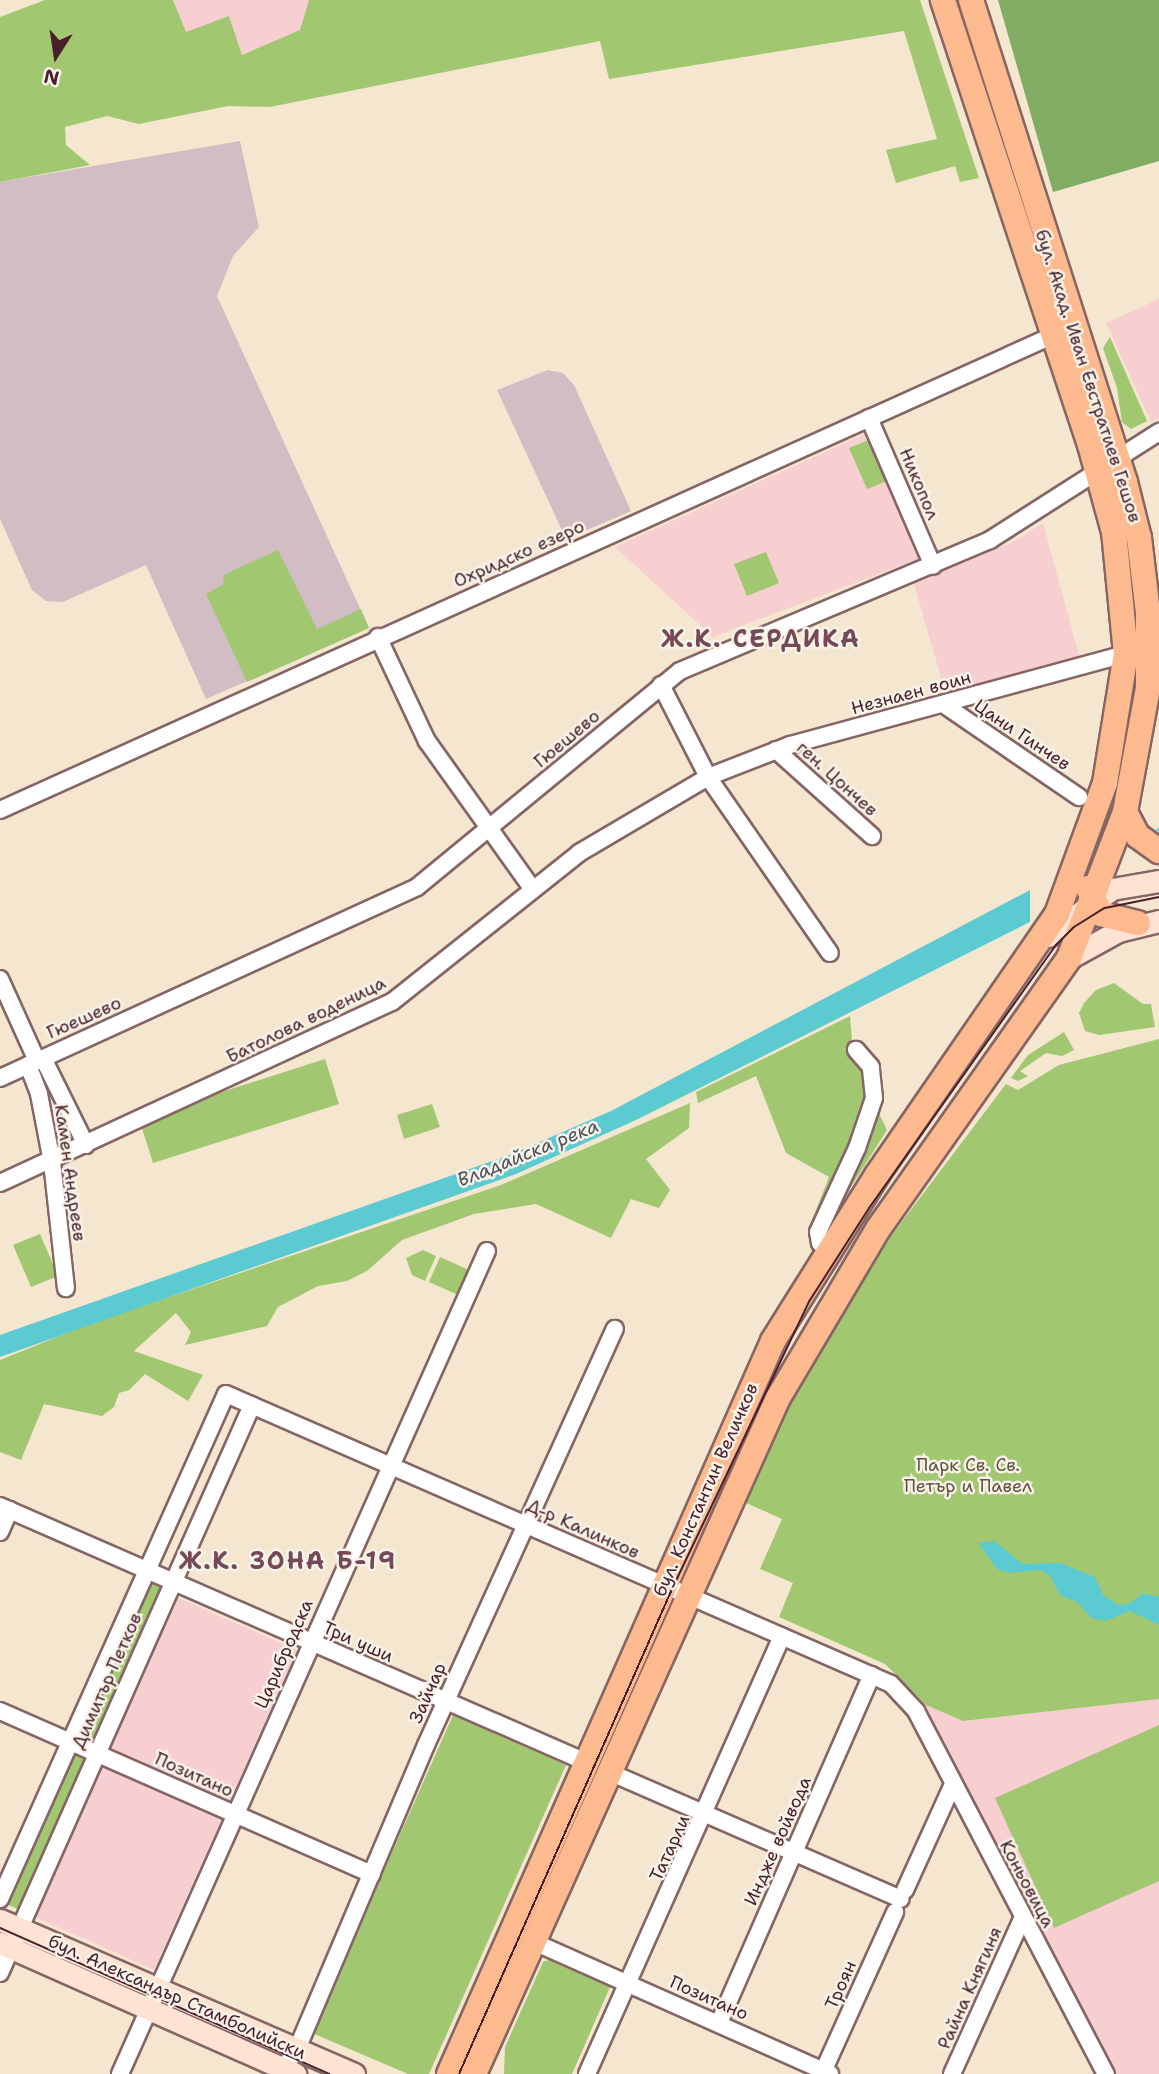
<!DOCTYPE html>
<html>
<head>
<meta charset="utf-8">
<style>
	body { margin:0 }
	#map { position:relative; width:1159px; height:2074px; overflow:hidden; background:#f5e6d0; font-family:"Shantell Sans",sans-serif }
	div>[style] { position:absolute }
	.built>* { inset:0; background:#f7cfd0 }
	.industrial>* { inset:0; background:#d2bdc5 }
	.green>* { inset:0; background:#a1c771 }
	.forest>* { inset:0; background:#80ac63 }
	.water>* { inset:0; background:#5ccad1 }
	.pier>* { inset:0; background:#f5e6d0 }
	.roads { filter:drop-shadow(2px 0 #866565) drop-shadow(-2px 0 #866565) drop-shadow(0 2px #866565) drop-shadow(0 -2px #866565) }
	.street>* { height:16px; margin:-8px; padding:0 8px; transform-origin:8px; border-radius:8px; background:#fff }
	.secondary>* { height:21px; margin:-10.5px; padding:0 10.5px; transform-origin:10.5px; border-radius:10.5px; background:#fee3d2 }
	.primary>* { height:24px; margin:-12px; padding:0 12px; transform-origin:12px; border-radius:12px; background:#fcba8e }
	.tram>* { height:2px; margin:-1px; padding:0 1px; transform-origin:1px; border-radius:1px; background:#4a1f2b }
	span { translate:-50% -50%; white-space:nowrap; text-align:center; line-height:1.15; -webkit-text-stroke:5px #f7f3e8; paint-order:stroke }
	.street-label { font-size:18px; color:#4a1f2b }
	.park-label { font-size:18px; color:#645140 }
	.water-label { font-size:19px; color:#4f525d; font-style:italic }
	.district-label { font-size:24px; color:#754958; font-weight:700; letter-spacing:2px }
	.north { position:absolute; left:21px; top:21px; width:70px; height:70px; -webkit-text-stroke:5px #f7f3e8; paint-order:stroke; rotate:192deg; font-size:19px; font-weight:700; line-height:28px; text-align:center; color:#4a1f2b }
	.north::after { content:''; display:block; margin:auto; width:24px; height:32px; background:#4a1f2b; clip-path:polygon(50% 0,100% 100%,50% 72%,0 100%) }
</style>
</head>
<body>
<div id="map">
	<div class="built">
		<i style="clip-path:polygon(173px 0,309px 0,301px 30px,242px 55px,186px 32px)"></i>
		<i style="clip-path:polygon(1159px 299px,1159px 418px,1151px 422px,1106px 323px)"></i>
		<i style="clip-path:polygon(869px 432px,923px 557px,713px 637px,615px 547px)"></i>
		<i style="clip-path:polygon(1043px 523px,1080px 659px,946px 695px,914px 584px,1013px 542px)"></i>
		<i style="clip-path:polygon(174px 1596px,297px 1650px,229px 1802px,107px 1747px)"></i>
		<i style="clip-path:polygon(1159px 1699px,1159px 2074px,1106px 2074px,916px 1711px,926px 1705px,963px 1721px)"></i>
		<i style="clip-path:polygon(103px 1762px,224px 1813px,154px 1970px,33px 1916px)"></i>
	</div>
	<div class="industrial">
		<i style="clip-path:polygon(240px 141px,259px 227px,233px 256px,217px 296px,369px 628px,206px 699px,146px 565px,63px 602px,46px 601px,32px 590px,0 519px,0 182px)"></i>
		<i style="clip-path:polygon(548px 370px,563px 373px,574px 385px,631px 511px,566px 539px,497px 390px)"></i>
	</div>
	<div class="green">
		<i style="clip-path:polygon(45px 0,173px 0,186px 32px,229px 16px,242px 55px,300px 30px,309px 0,920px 0,979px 178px,960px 182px,955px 166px,896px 183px,886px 150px,937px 139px,904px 31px,609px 79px,600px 41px,270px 107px,228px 106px,139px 124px,107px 116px,65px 127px,66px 145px,90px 165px,0 182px,0 17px)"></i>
		<i style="clip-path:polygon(1110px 337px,1147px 421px,1131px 429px,1122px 422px,1117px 388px,1103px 348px)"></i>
		<i style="clip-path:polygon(869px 440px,887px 481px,867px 489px,849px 448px)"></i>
		<i style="clip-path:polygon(278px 550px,317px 629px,361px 609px,369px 628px,247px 682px,206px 594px,224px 584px,223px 575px)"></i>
		<i style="clip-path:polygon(766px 552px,779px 583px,747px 596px,734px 564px)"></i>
		<i style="clip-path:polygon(1114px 983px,1143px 1004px,1151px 1004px,1155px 1027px,1099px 1035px,1085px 1031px,1079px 1013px,1084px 1003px,1096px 990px)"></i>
		<i style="clip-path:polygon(850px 1016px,852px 1040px,879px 1075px,876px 1107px,887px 1130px,820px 1236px,809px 1228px,829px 1177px,786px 1153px,756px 1076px,698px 1103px,696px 1092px)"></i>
		<i style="clip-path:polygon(1064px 1032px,1074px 1050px,1062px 1056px,1046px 1053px,1020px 1071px,1028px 1076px,1018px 1081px,1011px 1078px,1028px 1055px)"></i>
		<i style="clip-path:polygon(1159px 1039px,1159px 1699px,963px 1721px,926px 1705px,885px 1664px,779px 1617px,793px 1583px,760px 1569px,782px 1519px,744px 1502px,795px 1394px,837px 1320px,888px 1240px,1006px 1084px,1018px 1090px,1059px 1065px)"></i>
		<i style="clip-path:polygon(325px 1059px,339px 1104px,153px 1163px,142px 1128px,209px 1096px)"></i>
		<i style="clip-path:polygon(690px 1103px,689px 1128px,646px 1159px,670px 1190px,659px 1208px,631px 1199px,611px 1238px,536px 1204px,474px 1214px,402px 1240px,367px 1271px,347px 1281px,318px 1286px,278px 1307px,267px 1326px,185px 1345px,191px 1332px,176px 1313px,134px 1351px,203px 1375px,188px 1401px,145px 1374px,129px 1390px,119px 1393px,114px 1407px,102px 1416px,44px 1404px,21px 1460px,0 1452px,0 1360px,89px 1324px,501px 1185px)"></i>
		<i style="clip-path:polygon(432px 1104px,440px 1127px,404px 1139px,397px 1115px)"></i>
		<i style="clip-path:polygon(40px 1234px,58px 1276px,31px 1287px,13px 1245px)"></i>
		<i style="clip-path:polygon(423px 1250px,436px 1256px,425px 1281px,412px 1275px,406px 1258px)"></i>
		<i style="clip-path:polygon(440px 1257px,469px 1270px,458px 1295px,429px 1282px)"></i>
		<i style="clip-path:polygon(146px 1570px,172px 1582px,26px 1913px,0 1901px)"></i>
		<i style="clip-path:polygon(453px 1715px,566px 1765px,429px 2074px,408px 2074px,312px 2033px)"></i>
		<i style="clip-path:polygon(1159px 1725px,1159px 1881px,1054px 1928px,995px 1798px)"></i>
		<i style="clip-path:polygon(549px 1960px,610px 1987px,572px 2074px,504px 2074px,505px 2047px,543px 1962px)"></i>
	</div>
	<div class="forest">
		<i style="clip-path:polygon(998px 0,1159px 0,1159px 161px,1053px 192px)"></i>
	</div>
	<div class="water">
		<i style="clip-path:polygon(1159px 828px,1159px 857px,636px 1120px,516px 1174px,0 1357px,0 1335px,512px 1154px,611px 1111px,1030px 890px)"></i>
		<i style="clip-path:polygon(994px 1541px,1023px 1564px,1060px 1563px,1095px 1577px,1103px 1595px,1119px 1605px,1129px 1604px,1143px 1593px,1159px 1597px,1159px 1625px,1130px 1611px,1106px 1621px,1091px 1618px,1077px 1602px,1060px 1595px,1050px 1576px,1040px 1570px,1009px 1573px,997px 1569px,978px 1543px)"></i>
	</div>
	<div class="pier">
		<i style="clip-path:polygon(1152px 827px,1159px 832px,1159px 861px,1030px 924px,1030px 886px)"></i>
	</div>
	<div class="roads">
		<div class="street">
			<i style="left:869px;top:418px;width:161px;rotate:66.6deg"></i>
			<i style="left:378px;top:637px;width:115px;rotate:64.8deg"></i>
			<i style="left:427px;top:741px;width:181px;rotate:54.5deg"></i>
			<i style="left:661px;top:685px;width:103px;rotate:62.9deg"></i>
			<i style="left:708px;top:777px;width:214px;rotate:55.3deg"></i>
			<i style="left:943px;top:704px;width:165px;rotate:34.4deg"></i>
			<i style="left:776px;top:750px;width:129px;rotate:41.9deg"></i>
			<i style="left:0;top:810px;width:1156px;rotate:-24.26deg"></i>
			<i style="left:0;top:979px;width:90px;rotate:65.7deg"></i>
			<i style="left:43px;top:1058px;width:97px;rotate:63.7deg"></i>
			<i style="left:28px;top:1065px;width:31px;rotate:69deg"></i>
			<i style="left:39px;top:1094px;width:69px;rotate:79.2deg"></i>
			<i style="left:52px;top:1162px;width:127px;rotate:83.7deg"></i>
			<i style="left:0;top:1078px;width:459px;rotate:-24.6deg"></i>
			<i style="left:417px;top:887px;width:340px;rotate:-39.4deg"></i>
			<i style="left:680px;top:671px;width:337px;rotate:-22.9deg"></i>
			<i style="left:990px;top:540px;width:201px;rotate:-32.6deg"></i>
			<i style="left:0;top:1183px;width:432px;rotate:-24.8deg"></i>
			<i style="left:392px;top:1002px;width:239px;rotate:-38.5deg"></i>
			<i style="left:579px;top:853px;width:150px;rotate:-30.5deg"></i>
			<i style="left:708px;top:777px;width:88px;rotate:-21.3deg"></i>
			<i style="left:790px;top:745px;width:348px;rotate:-15.2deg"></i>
			<i style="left:828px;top:1249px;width:10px;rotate:-143deg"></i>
			<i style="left:820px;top:1243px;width:11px;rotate:-100deg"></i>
			<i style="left:818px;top:1232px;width:93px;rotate:-65.1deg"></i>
			<i style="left:857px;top:1148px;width:53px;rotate:-71.2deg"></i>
			<i style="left:874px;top:1098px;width:31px;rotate:-96deg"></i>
			<i style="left:871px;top:1067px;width:23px;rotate:-131deg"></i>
			<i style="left:0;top:1506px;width:639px;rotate:23.6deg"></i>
			<i style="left:0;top:1532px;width:24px;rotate:-66deg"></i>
			<i style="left:0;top:1711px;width:406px;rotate:23.7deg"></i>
			<i style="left:609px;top:1772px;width:318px;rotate:23.5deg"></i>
			<i style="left:905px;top:1890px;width:116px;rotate:-65.6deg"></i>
			<i style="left:0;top:1899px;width:553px;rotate:-65.89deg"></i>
			<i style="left:226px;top:1394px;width:725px;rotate:23.56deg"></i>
			<i style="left:891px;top:1684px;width:37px;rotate:47deg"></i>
			<i style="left:916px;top:1711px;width:410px;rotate:62.4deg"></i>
			<i style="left:534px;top:1942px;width:324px;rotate:24deg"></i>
			<i style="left:0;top:1973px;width:621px;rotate:-66.07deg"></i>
			<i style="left:719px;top:2023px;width:380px;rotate:-66.3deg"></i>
			<i style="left:120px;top:2074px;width:901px;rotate:-65.97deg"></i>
			<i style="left:280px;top:2074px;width:30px;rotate:-56deg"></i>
			<i style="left:297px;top:2049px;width:330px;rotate:-67deg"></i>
			<i style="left:426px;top:1745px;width:457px;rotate:-65.6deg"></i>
			<i style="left:587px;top:2074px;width:479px;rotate:-66deg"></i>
			<i style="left:822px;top:2074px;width:178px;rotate:-65.7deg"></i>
			<i style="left:952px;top:2074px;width:172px;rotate:-65.7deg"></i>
		</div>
		<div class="secondary">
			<i style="left:1048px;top:936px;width:79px;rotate:-36.3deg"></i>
			<i style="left:1112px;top:889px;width:48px;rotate:-9.7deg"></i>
			<i style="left:1069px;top:958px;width:56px;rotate:-28.9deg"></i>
			<i style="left:1118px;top:931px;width:42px;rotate:-13.7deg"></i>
			<i style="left:0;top:1920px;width:386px;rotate:23.5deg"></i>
			<i style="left:0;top:1943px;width:323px;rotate:23.9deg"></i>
		</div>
		<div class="primary">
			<i style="left:1125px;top:812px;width:27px;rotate:62deg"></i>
			<i style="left:1138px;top:836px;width:26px;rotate:36deg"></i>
			<i style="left:1088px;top:888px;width:29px;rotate:63deg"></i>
			<i style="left:1101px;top:914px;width:38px;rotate:14deg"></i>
			<i style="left:449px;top:2074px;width:801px;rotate:-66.15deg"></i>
			<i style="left:773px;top:1341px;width:196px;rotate:-57.9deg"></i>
			<i style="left:877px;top:1175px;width:317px;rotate:-55.4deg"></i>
			<i style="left:1057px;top:914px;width:140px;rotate:-69.9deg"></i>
			<i style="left:1105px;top:783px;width:131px;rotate:-80.8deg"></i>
			<i style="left:1126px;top:654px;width:123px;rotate:-95.6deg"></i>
			<i style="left:1114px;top:532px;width:90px;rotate:-105.4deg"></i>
			<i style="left:1090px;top:445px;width:469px;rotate:-108.3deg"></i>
			<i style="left:474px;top:2074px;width:741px;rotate:-65.79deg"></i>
			<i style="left:778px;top:1398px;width:196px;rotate:-59.4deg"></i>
			<i style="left:878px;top:1229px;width:332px;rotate:-54.8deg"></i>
			<i style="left:1069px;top:958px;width:156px;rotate:-69deg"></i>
			<i style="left:1125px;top:812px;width:126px;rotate:-79.5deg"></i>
			<i style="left:1148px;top:688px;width:75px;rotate:-90deg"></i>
			<i style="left:1148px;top:613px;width:76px;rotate:-96.8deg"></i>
			<i style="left:1139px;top:538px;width:58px;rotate:-104deg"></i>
			<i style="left:1125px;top:482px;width:506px;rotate:-107.72deg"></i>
		</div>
	</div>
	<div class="tram">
		<i style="left:0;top:1928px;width:360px;rotate:23.9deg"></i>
		<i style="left:459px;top:2074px;width:530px;rotate:-66.29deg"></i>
		<i style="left:672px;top:1589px;width:320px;rotate:-64.5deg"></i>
		<i style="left:810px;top:1300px;width:109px;rotate:-57.3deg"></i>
		<i style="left:869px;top:1208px;width:323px;rotate:-54.6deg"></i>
		<i style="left:1056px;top:945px;width:25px;rotate:-45deg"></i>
		<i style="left:1074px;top:927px;width:36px;rotate:-32deg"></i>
		<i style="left:1105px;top:908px;width:55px;rotate:-11.5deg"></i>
	</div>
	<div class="street-label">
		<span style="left:1088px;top:376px;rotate:72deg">бул. Акад. Иван Евстратиев Гешов</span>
		<span style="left:919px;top:484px;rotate:67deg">Никопол</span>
		<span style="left:519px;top:554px;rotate:-24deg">Охридско езеро</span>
		<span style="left:911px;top:693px;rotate:-15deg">Незнаен воин</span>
		<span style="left:1022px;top:735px;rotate:34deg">Цани Гинчев</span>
		<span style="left:567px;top:739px;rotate:-40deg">Гюешево</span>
		<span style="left:837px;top:779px;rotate:42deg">ген. Цончев</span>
		<span style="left:84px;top:1018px;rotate:-24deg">Гюешево</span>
		<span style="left:306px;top:1020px;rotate:-26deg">Батолова воденица</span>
		<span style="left:70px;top:1173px;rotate:82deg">Камен Андреев</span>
		<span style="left:706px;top:1490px;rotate:-66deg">бул. Константин Величков</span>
		<span style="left:583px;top:1529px;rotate:24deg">Д-р Калинков</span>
		<span style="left:358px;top:1642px;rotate:24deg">Три уши</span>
		<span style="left:284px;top:1654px;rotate:-66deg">Царибродска</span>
		<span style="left:107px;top:1681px;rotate:-66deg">Димитър Петков</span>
		<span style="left:428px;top:1693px;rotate:-66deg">Зайчар</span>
		<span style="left:194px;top:1775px;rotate:24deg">Позитано</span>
		<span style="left:778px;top:1841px;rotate:-66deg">Индже войвода</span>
		<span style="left:670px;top:1848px;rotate:-65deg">Татарли</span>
		<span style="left:1027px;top:1884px;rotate:62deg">Коньовица</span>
		<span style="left:841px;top:1985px;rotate:-66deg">Троян</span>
		<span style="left:970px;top:1988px;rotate:-66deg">Райна Княгиня</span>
		<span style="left:177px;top:1997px;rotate:24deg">бул. Александър Стамболийски</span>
		<span style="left:709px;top:1998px;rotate:24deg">Позитано</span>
	</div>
	<div class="park-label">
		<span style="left:968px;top:1476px">Парк Св. Св.<br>Петър и Павел</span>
	</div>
	<div class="water-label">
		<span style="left:528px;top:1153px;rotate:-22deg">Владайска река</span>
	</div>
	<div class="district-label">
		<span style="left:761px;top:640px">Ж.К. СЕРДИКА</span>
		<span style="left:288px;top:1562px">Ж.К. ЗОНА Б-19</span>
	</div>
	<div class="north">N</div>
</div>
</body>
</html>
